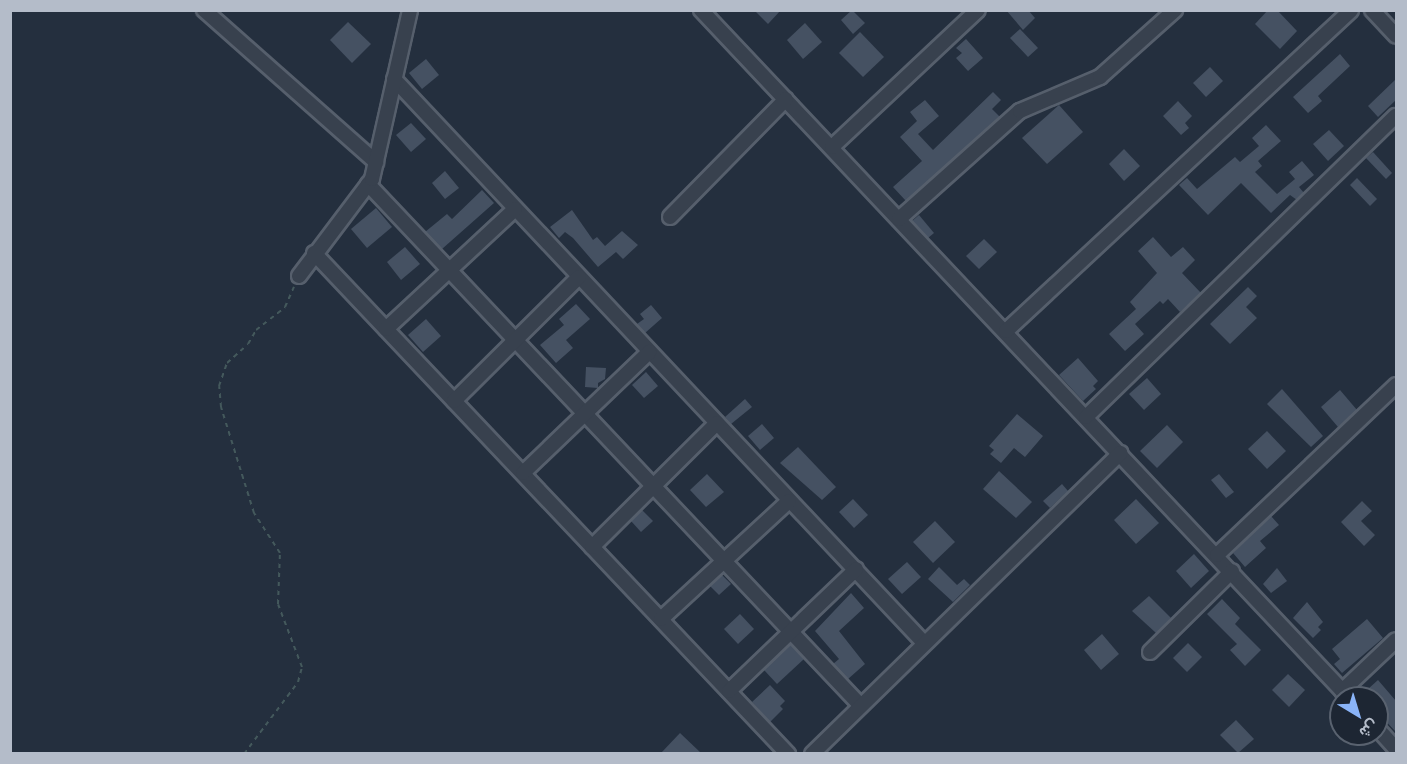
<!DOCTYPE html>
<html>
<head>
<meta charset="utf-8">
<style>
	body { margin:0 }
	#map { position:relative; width:1407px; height:764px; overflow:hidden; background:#242f3e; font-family:Jost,Vazirmatn,sans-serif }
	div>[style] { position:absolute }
	.building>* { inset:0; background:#455162 }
	.path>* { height:2px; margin-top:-1px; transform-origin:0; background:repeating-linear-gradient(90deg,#44595c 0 4.5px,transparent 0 9px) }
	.roads { filter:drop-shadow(2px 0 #565f6c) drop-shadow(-2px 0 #565f6c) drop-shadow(0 2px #565f6c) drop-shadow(0 -2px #565f6c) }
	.minor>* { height:14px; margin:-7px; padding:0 7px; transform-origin:7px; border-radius:7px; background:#38414e }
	span { translate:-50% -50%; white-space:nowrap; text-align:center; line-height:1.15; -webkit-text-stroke:4.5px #1d2633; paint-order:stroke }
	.frame { position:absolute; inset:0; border:12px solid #b4bcc9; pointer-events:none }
	.north { position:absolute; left:1329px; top:686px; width:60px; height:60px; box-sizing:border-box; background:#1d2633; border:2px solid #59626f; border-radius:50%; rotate:142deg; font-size:16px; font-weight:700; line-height:24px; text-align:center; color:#b4bcc9 }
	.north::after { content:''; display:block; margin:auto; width:21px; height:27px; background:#8ab4f8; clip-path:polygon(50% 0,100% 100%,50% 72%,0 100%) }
</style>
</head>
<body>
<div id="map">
	<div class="building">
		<i style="clip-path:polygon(754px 10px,781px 10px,768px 24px)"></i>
		<i style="clip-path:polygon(852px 10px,865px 23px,853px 34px,841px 20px)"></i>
		<i style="clip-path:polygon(1006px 10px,1028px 10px,1035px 18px,1023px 30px)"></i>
		<i style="clip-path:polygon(1268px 10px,1277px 10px,1297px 31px,1280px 49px,1255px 24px)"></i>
		<i style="clip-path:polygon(348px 22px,371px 44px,352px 63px,330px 40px)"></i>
		<i style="clip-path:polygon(805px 23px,822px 42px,803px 59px,787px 40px)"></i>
		<i style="clip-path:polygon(1020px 29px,1038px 48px,1028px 57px,1010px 38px)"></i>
		<i style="clip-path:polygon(860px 32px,884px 57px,863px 77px,839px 53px)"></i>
		<i style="clip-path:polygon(966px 39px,983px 58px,968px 71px,956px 58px,962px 53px,956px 48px)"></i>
		<i style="clip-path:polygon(1340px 54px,1350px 66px,1318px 96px,1322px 101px,1308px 113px,1293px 97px)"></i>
		<i style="clip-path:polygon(426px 59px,439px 75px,422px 89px,409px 73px)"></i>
		<i style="clip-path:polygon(1210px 67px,1223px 81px,1206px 97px,1193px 83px)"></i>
		<i style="clip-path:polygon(1396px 79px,1396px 100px,1378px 117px,1368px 106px)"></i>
		<i style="clip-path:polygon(993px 92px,1001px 100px,992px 109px,1000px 117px,906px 201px,893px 187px,922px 161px,900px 137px,917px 121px,910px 112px,925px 100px,939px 116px,918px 134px,933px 150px)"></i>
		<i style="clip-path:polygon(1178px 101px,1192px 116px,1185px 123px,1189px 128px,1181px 135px,1163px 116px)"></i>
		<i style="clip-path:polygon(1059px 105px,1083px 132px,1047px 164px,1022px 138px)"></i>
		<i style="clip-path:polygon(411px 123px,426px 139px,411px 152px,396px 135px)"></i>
		<i style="clip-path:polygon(1266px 125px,1281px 141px,1258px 161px,1262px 166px,1255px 172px,1277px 194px,1295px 179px,1289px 172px,1302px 161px,1314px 175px,1299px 187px,1304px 193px,1297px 200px,1290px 195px,1271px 213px,1241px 183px,1208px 215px,1179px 185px,1187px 178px,1197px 189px,1235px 157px,1240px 162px,1259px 146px,1252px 138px)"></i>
		<i style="clip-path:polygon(1329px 130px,1344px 146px,1328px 161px,1313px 144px)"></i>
		<i style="clip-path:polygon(1124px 149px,1140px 166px,1124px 181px,1109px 164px)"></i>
		<i style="clip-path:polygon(1373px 152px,1392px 173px,1386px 179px,1366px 158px)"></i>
		<i style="clip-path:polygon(445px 171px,459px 188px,445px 199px,432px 183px)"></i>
		<i style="clip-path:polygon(1357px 178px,1377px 199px,1370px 206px,1350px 185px)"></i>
		<i style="clip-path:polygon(482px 190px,494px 203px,442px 249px,425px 232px,447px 214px,452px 219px)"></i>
		<i style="clip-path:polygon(376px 208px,392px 227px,367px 248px,351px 229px)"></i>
		<i style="clip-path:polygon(572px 210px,593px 240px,597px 237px,605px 246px,622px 231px,638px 245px,623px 259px,616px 252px,598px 267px,573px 238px,565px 232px,559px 238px,550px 227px)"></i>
		<i style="clip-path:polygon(919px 215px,934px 233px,928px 238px,912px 221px)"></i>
		<i style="clip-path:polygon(1153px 237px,1171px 257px,1183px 247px,1195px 260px,1182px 273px,1201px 293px,1180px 312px,1168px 299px,1163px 304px,1160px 301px,1135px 324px,1144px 334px,1125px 351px,1109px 334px,1136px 309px,1130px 302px,1157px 273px,1138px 251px)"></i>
		<i style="clip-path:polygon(984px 239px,997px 252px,979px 269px,966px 256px)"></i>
		<i style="clip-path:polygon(405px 247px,420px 264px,401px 280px,387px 262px)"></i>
		<i style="clip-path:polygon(1248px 287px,1257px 296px,1246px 307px,1257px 318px,1230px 344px,1210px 324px)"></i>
		<i style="clip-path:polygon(576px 304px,590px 319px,566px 340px,573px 348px,556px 363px,540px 345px,564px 325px,559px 319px)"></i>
		<i style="clip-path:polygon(651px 305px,662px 318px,645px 333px,637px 324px,644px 319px,640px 314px)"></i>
		<i style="clip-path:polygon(426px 319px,441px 336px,423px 352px,408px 335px)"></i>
		<i style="clip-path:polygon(1078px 358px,1098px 381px,1093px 386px,1096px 389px,1083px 401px,1059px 375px)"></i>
		<i style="clip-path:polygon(586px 367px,606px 368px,605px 379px,598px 383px,598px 388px,585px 387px)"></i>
		<i style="clip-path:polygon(646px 372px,658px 386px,644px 398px,632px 385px)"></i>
		<i style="clip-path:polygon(1147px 378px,1161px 394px,1144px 410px,1129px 394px)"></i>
		<i style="clip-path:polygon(1282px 389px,1323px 436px,1311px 447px,1267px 404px)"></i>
		<i style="clip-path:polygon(1340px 390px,1357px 410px,1338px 427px,1321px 407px)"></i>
		<i style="clip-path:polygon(745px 399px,752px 407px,731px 424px,725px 417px)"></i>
		<i style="clip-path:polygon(1017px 414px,1043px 436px,1025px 457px,1014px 448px,1001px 463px,990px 454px,994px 450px,989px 446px)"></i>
		<i style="clip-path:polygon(762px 424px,774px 438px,760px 450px,748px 436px)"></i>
		<i style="clip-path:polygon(1167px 425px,1183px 442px,1157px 468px,1140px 451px)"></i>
		<i style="clip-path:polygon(1267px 431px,1286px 451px,1267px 469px,1248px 449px)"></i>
		<i style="clip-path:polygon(798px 447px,836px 487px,822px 500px,780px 463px)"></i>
		<i style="clip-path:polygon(999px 471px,1032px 502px,1016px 518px,983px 489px)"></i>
		<i style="clip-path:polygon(707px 474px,724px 492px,706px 507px,690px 490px)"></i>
		<i style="clip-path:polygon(1219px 474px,1234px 492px,1226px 498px,1211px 480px)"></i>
		<i style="clip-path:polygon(1062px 484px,1068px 491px,1050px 508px,1043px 501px)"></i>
		<i style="clip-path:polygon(853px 499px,868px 515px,854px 528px,839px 512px)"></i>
		<i style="clip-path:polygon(1136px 499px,1159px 523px,1136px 544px,1114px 520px)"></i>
		<i style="clip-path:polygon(1362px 501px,1372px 511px,1361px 521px,1375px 535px,1364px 546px,1341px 522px)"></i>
		<i style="clip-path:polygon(642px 510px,653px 521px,641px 532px,631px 521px)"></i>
		<i style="clip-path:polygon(1271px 516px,1279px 525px,1260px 541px,1266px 548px,1245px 567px,1233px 553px)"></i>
		<i style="clip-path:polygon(935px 521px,955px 542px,933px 563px,913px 542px)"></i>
		<i style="clip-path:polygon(1194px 554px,1209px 571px,1191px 588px,1176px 571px)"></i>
		<i style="clip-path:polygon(907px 562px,921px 577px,902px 594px,888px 579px)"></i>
		<i style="clip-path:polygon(939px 567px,957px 585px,964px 579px,970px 585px,953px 602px,928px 579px)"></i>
		<i style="clip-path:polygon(1277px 568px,1287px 581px,1271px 593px,1263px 584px)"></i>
		<i style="clip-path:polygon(722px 575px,731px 584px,719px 595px,710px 586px)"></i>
		<i style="clip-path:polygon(851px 593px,864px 608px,839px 631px,865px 664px,848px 679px,833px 664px,839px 659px,815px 631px)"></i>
		<i style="clip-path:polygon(1149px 596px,1171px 618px,1156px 633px,1132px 611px)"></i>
		<i style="clip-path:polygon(1222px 599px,1240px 618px,1235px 624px,1261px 650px,1245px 666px,1230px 650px,1237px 644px,1207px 614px)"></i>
		<i style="clip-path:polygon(1307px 602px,1323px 622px,1318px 627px,1321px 630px,1313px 638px,1293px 618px)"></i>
		<i style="clip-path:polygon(740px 614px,754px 629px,738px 644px,724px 629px)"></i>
		<i style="clip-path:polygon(1367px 619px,1383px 638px,1342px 673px,1334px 664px,1340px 659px,1332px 649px)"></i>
		<i style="clip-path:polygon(1102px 634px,1119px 654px,1101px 670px,1084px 650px)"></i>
		<i style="clip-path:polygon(1188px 643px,1202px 657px,1187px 672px,1173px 658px)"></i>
		<i style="clip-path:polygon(790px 644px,804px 659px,777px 684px,764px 670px)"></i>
		<i style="clip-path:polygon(1288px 674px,1305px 690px,1289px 707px,1272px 690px)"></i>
		<i style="clip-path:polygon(1378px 680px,1396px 701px,1396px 732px,1377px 712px,1377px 698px,1358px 698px)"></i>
		<i style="clip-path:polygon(770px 685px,785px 701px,780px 706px,783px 709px,770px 722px,752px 702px)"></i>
		<i style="clip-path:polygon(1236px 720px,1254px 739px,1238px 753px,1220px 735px)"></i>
		<i style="clip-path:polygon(680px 733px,701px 753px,661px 753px)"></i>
	</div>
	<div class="path">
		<i style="left:244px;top:754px;width:90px;rotate:-53.1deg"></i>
		<i style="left:298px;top:682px;width:16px;rotate:-75deg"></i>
		<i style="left:302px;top:667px;width:67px;rotate:-110.9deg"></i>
		<i style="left:278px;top:604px;width:51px;rotate:-87.8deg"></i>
		<i style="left:280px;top:553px;width:48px;rotate:-123deg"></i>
		<i style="left:254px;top:513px;width:111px;rotate:-107.3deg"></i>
		<i style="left:221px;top:407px;width:21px;rotate:-95deg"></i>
		<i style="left:219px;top:386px;width:24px;rotate:-71deg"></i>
		<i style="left:227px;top:363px;width:28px;rotate:-42deg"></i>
		<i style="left:248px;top:344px;width:16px;rotate:-60deg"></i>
		<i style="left:256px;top:330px;width:37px;rotate:-38deg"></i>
		<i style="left:285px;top:307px;width:22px;rotate:-66deg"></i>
	</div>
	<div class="roads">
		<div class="minor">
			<i style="left:204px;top:10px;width:230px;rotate:41.5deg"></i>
			<i style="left:701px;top:10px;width:945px;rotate:46.71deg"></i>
			<i style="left:1372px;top:10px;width:35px;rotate:47deg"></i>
			<i style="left:394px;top:79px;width:773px;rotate:46.78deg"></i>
			<i style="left:832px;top:147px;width:200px;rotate:-43.2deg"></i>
			<i style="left:368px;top:184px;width:717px;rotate:46.64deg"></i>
			<i style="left:670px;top:217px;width:165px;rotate:-45.5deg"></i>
			<i style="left:899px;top:219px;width:162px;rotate:-41.8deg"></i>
			<i style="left:1020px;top:111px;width:87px;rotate:-23deg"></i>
			<i style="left:1100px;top:77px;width:101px;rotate:-41.8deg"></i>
			<i style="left:314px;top:253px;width:690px;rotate:46.59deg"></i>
			<i style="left:299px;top:276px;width:121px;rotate:-53deg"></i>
			<i style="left:372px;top:179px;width:173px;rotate:-77.3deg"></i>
			<i style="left:386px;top:329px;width:176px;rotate:-42.9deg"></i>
			<i style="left:1006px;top:331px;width:471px;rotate:-42.9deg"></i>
			<i style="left:454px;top:401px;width:176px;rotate:-44.8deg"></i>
			<i style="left:1086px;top:417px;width:432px;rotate:-44.2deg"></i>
			<i style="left:523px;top:473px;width:175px;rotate:-43.8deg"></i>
			<i style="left:592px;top:547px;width:176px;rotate:-44.8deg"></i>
			<i style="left:1217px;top:555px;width:247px;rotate:-43.5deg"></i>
			<i style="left:661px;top:619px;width:174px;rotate:-42.7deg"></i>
			<i style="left:1150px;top:652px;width:115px;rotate:-44.6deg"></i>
			<i style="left:729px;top:691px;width:176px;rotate:-43.8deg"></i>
			<i style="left:1342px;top:691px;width:74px;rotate:-43.4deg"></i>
			<i style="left:1377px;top:728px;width:28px;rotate:48deg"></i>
			<i style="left:812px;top:754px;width:431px;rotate:-44.3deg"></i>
		</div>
	</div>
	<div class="frame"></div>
	<div class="north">ش</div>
</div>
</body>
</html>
